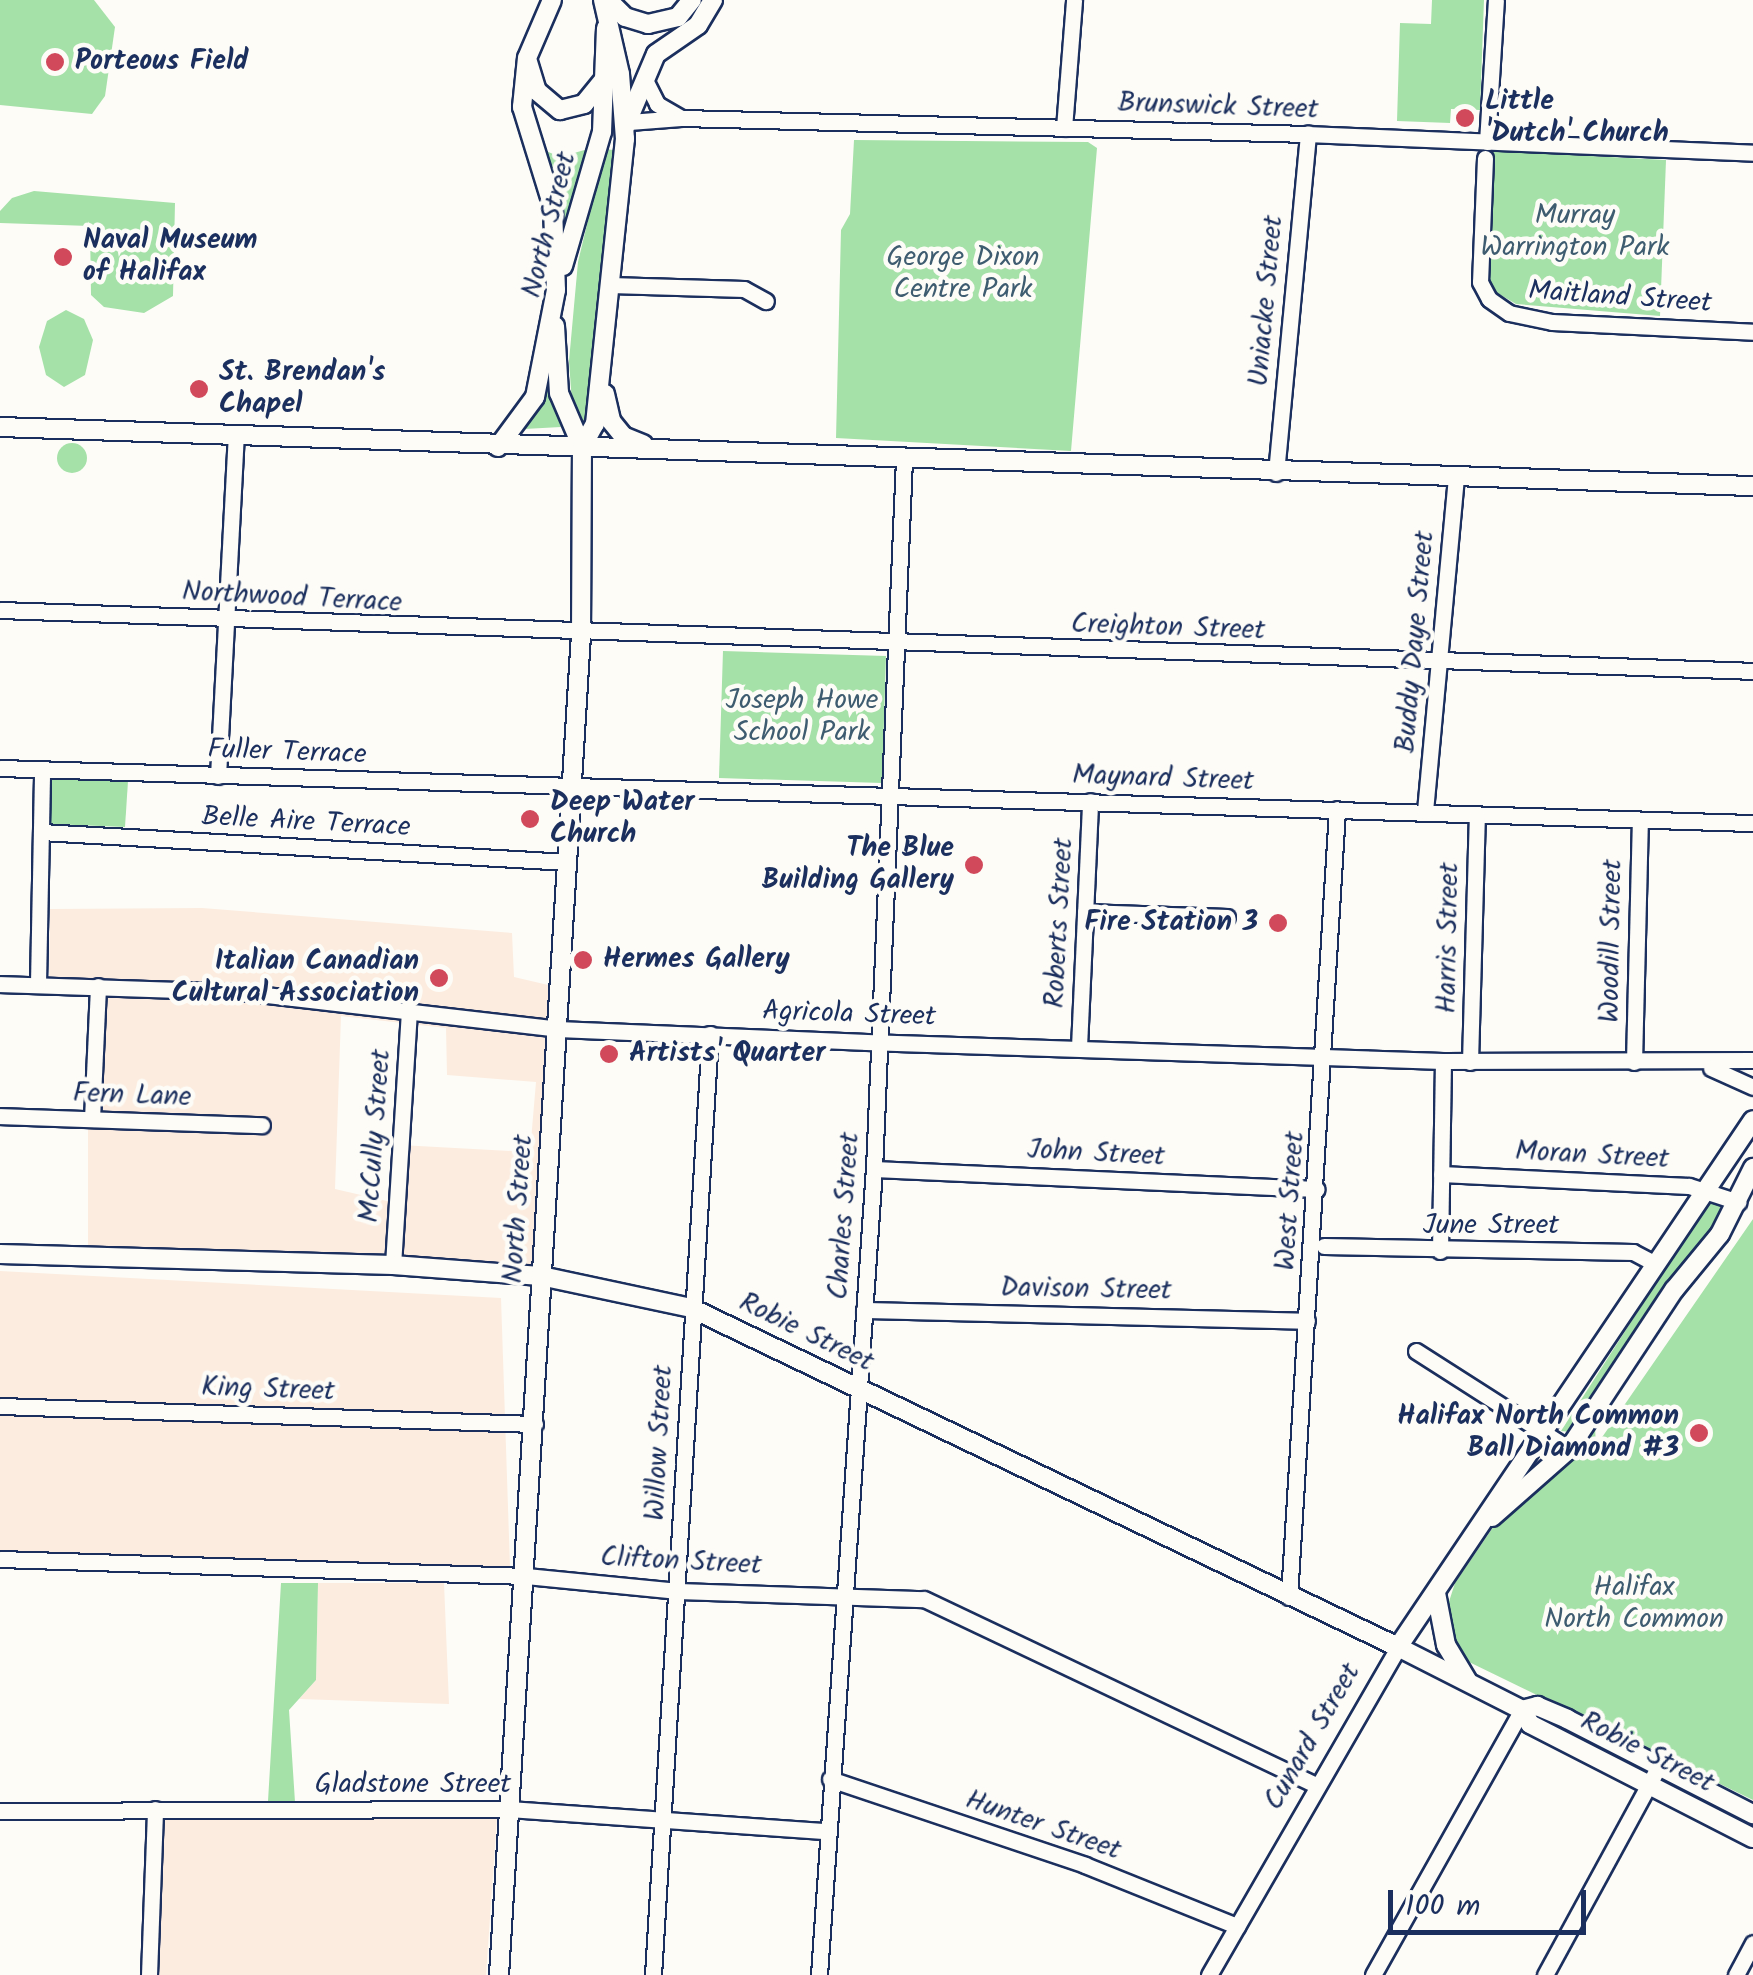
<!DOCTYPE html>
<html>
<head>
<meta charset="utf-8">
<style>
	body { margin:0 }
	#map { position:relative; width:1753px; height:1975px; overflow:hidden; background:#fdfcf7; font-family:Kalam,sans-serif }
	div>[style] { position:absolute }
	.built>* { inset:0; background:#fcecdf }
	.green>* { inset:0; background:#a5e1a8 }
	.round { border-radius:50% }
	.roads { filter:drop-shadow(2px 0 #1b2f5e) drop-shadow(-2px 0 #1b2f5e) drop-shadow(0 2px #1b2f5e) drop-shadow(0 -2px #1b2f5e) }
	.minor>* { height:15px; margin:-7.5px; padding:0 7.5px; transform-origin:7.5px; border-radius:7.5px; background:#fdfcf7 }
	.major>* { height:18px; margin:-9px; padding:0 9px; transform-origin:9px; border-radius:9px; background:#fdfcf7 }
	.dots>* { width:28px; height:28px; translate:-50% -50%; box-sizing:border-box; border:5px solid #fdfcf7; border-radius:50% }
	span { translate:-50% -50%; white-space:nowrap; text-align:center; line-height:1.15; -webkit-text-stroke:9px #fdfcf7; paint-order:stroke }
	.poi-label { font-size:28px; color:#1b2f5e; font-weight:700 }
	.left { translate:0 -50%; text-align:left }
	.right { translate:-100% -50%; text-align:right }
	.street-label { font-size:28px; color:#1b2f5e }
	.park-label { font-size:28px; color:#3e5c70 }
	.scale { position:absolute; left:1388px; top:1890px; width:198px; height:45px; box-sizing:border-box; border:5px solid #1b2f5e; border-top:0; padding-left:12px; font-size:30px; line-height:35px; white-space:nowrap; color:#1b2f5e; -webkit-text-stroke:8px #fdfcf7; paint-order:stroke }
</style>
</head>
<body>
<div id="map">
	<div class="built">
		<i style="clip-path:polygon(evenodd,202px 908px,512px 933px,514px 977px,561px 988px,544px 1282px,88px 1256px,88px 986px,49px 986px,50px 909px,202px 908px,341px 1016px,446px 1028px,447px 1075px,536px 1082px,530px 1152px,400px 1145px,400px 1204px,335px 1189px,341px 1016px)"></i>
		<i style="clip-path:polygon(0 1271px,501px 1298px,510px 1567px,0 1556px)"></i>
		<i style="clip-path:polygon(318px 1583px,444px 1583px,449px 1704px,299px 1699px,316px 1680px)"></i>
		<i style="clip-path:polygon(155px 1802px,498px 1803px,486px 1975px,149px 1975px)"></i>
	</div>
	<div class="green">
		<i style="clip-path:polygon(0 0,94px 0,115px 27px,105px 96px,92px 114px,0 105px)"></i>
		<i style="clip-path:polygon(1432px 0,1484px 0,1480px 110px,1451px 109px,1450px 123px,1397px 121px,1400px 23px,1431px 24px)"></i>
		<i style="clip-path:polygon(854px 140px,1088px 142px,1097px 148px,1071px 451px,836px 438px,841px 230px,850px 214px)"></i>
		<i style="clip-path:polygon(537px 147px,560px 157px,588px 149px,568px 221px,562px 221px)"></i>
		<i style="clip-path:polygon(605px 149px,613px 150px,585px 423px,572px 403px,569px 361px,578px 262px)"></i>
		<i style="clip-path:polygon(1493px 151px,1666px 160px,1660px 316px,1516px 304px,1494px 291px,1486px 272px)"></i>
		<i style="clip-path:polygon(34px 191px,175px 203px,173px 296px,144px 313px,104px 307px,91px 295px,90px 226px,0 223px,0 211px,12px 198px)"></i>
		<i style="clip-path:polygon(66px 310px,84px 319px,93px 340px,85px 375px,64px 387px,46px 375px,39px 347px,47px 321px)"></i>
		<i style="clip-path:polygon(545px 382px,561px 427px,524px 429px,540px 404px)"></i>
		<i class="round" style="left:57px;top:443px;width:30px;height:30px"></i>
		<i style="clip-path:polygon(723px 651px,886px 656px,882px 783px,719px 778px)"></i>
		<i style="clip-path:polygon(51px 778px,128px 781px,125px 827px,51px 824px)"></i>
		<i style="clip-path:polygon(1718px 1198px,1723px 1218px,1570px 1432px,1561px 1431px,1710px 1199px)"></i>
		<i style="clip-path:polygon(1753px 1219px,1753px 1800px,1469px 1662px,1452px 1641px,1445px 1614px,1455px 1583px,1500px 1517px,1595px 1427px,1596px 1446px)"></i>
		<i style="clip-path:polygon(281px 1583px,318px 1583px,316px 1680px,289px 1710px,295px 1802px,268px 1801px)"></i>
	</div>
	<div class="roads">
		<div class="minor">
			<i style="left:644px;top:78px;width:29px;rotate:63deg"></i>
			<i style="left:657px;top:104px;width:28px;rotate:30deg"></i>
			<i style="left:629px;top:122px;width:52px;rotate:-4.4deg"></i>
			<i style="left:681px;top:118px;width:627px;rotate:1.46deg"></i>
			<i style="left:1308px;top:134px;width:445px;rotate:2.4deg"></i>
			<i style="left:1064px;top:128px;width:128px;rotate:-85.5deg"></i>
			<i style="left:1487px;top:142px;width:142px;rotate:-86.4deg"></i>
			<i style="left:1485px;top:158px;width:124px;rotate:92.3deg"></i>
			<i style="left:1480px;top:282px;width:19px;rotate:62deg"></i>
			<i style="left:1489px;top:299px;width:24px;rotate:35deg"></i>
			<i style="left:1509px;top:313px;width:44px;rotate:11.8deg"></i>
			<i style="left:1552px;top:322px;width:201px;rotate:2.8deg"></i>
			<i style="left:610px;top:285px;width:134px;rotate:1.7deg"></i>
			<i style="left:744px;top:289px;width:25px;rotate:29deg"></i>
			<i style="left:1276px;top:473px;width:341px;rotate:-84.6deg"></i>
			<i style="left:0;top:610px;width:1754px;rotate:1.99deg"></i>
			<i style="left:0;top:768px;width:1754px;rotate:1.8deg"></i>
			<i style="left:218px;top:776px;width:339px;rotate:-87deg"></i>
			<i style="left:1425px;top:811px;width:333px;rotate:-84.7deg"></i>
			<i style="left:41px;top:832px;width:528px;rotate:3.26deg"></i>
			<i style="left:1085px;top:912px;width:142px;rotate:2deg"></i>
			<i style="left:0;top:984px;width:240px;rotate:1.9deg"></i>
			<i style="left:240px;top:992px;width:321px;rotate:6.6deg"></i>
			<i style="left:559px;top:1029px;width:307px;rotate:2.4deg"></i>
			<i style="left:866px;top:1042px;width:577px;rotate:1.89deg"></i>
			<i style="left:1443px;top:1061px;width:310px;rotate:-0.2deg"></i>
			<i style="left:38px;top:984px;width:213px;rotate:-88.9deg"></i>
			<i style="left:1079px;top:1047px;width:246px;rotate:-87.4deg"></i>
			<i style="left:1470px;top:1062px;width:247px;rotate:-88.4deg"></i>
			<i style="left:1634px;top:1062px;width:242px;rotate:-88.6deg"></i>
			<i style="left:1711px;top:1068px;width:46px;rotate:24.3deg"></i>
			<i style="left:0;top:1116px;width:262px;rotate:2deg"></i>
			<i style="left:92px;top:1119px;width:133px;rotate:-87.4deg"></i>
			<i style="left:874px;top:1169px;width:443px;rotate:2.6deg"></i>
			<i style="left:1441px;top:1174px;width:248px;rotate:2.8deg"></i>
			<i style="left:1689px;top:1186px;width:52px;rotate:18.1deg"></i>
			<i style="left:1324px;top:1246px;width:309px;rotate:1.1deg"></i>
			<i style="left:1633px;top:1252px;width:26px;rotate:28deg"></i>
			<i style="left:1440px;top:1251px;width:190px;rotate:-89.1deg"></i>
			<i style="left:393px;top:1265px;width:256px;rotate:-86.4deg"></i>
			<i style="left:864px;top:1310px;width:443px;rotate:1.4deg"></i>
			<i style="left:1416px;top:1351px;width:182px;rotate:32.6deg"></i>
			<i style="left:0;top:1406px;width:535px;rotate:1.93deg"></i>
			<i style="left:0;top:1559px;width:526px;rotate:1.85deg"></i>
			<i style="left:526px;top:1576px;width:153px;rotate:5.6deg"></i>
			<i style="left:678px;top:1591px;width:246px;rotate:1.9deg"></i>
			<i style="left:924px;top:1599px;width:435px;rotate:25.4deg"></i>
			<i style="left:1289px;top:1597px;width:789px;rotate:-86.51deg"></i>
			<i style="left:830px;top:1779px;width:269px;rotate:18.6deg"></i>
			<i style="left:1085px;top:1865px;width:164px;rotate:21.9deg"></i>
			<i style="left:0;top:1811px;width:509px;rotate:-0.23deg"></i>
			<i style="left:509px;top:1809px;width:318px;rotate:4deg"></i>
			<i style="left:149px;top:1975px;width:166px;rotate:-87.9deg"></i>
			<i style="left:653px;top:1975px;width:943px;rotate:-86.53deg"></i>
			<i style="left:819px;top:1975px;width:808px;rotate:-86.1deg"></i>
			<i style="left:874px;top:1169px;width:710px;rotate:-87.58deg"></i>
			<i style="left:1209px;top:1975px;width:379px;rotate:-60deg"></i>
			<i style="left:1373px;top:1975px;width:304px;rotate:-60.7deg"></i>
			<i style="left:1545px;top:1975px;width:238px;rotate:-61.4deg"></i>
			<i style="left:1736px;top:1975px;width:36px;rotate:-62deg"></i>
		</div>
		<div class="major">
			<i style="left:608px;top:0;width:24px;rotate:45deg"></i>
			<i style="left:625px;top:17px;width:24px;rotate:17deg"></i>
			<i style="left:648px;top:24px;width:31px;rotate:-13deg"></i>
			<i style="left:678px;top:17px;width:22px;rotate:-51deg"></i>
			<i style="left:528px;top:62px;width:30px;rotate:73deg"></i>
			<i style="left:537px;top:91px;width:30px;rotate:40deg"></i>
			<i style="left:560px;top:110px;width:25px;rotate:-14deg"></i>
			<i style="left:584px;top:104px;width:32px;rotate:-51deg"></i>
			<i style="left:625px;top:127px;width:79px;rotate:-67deg"></i>
			<i style="left:656px;top:54px;width:51px;rotate:-34.6deg"></i>
			<i style="left:698px;top:25px;width:29px;rotate:-59deg"></i>
			<i style="left:563px;top:266px;width:140px;rotate:-73.8deg"></i>
			<i style="left:602px;top:132px;width:104px;rotate:-87.8deg"></i>
			<i style="left:555px;top:326px;width:67px;rotate:86.6deg"></i>
			<i style="left:559px;top:393px;width:59px;rotate:66.9deg"></i>
			<i style="left:605px;top:394px;width:28px;rotate:77deg"></i>
			<i style="left:611px;top:421px;width:19px;rotate:51deg"></i>
			<i style="left:623px;top:436px;width:22px;rotate:22deg"></i>
			<i style="left:0;top:427px;width:1754px;rotate:1.93deg"></i>
			<i style="left:498px;top:447px;width:62px;rotate:-53.5deg"></i>
			<i style="left:535px;top:397px;width:109px;rotate:-78.9deg"></i>
			<i style="left:556px;top:290px;width:83px;rotate:-92.1deg"></i>
			<i style="left:553px;top:207px;width:105px;rotate:-107.2deg"></i>
			<i style="left:522px;top:107px;width:49px;rotate:-84.2deg"></i>
			<i style="left:527px;top:58px;width:63px;rotate:-66.7deg"></i>
			<i style="left:0;top:1254px;width:393px;rotate:1.6deg"></i>
			<i style="left:393px;top:1265px;width:148px;rotate:4.3deg"></i>
			<i style="left:541px;top:1276px;width:153px;rotate:12deg"></i>
			<i style="left:691px;top:1308px;width:784px;rotate:25.62deg"></i>
			<i style="left:1398px;top:1647px;width:139px;rotate:26.9deg"></i>
			<i style="left:1522px;top:1710px;width:16px;rotate:60deg"></i>
			<i style="left:1530px;top:1724px;width:250px;rotate:27.1deg"></i>
			<i style="left:1492px;top:1517px;width:103px;rotate:-41.4deg"></i>
			<i style="left:1569px;top:1449px;width:191px;rotate:-56.6deg"></i>
			<i style="left:1674px;top:1290px;width:72px;rotate:-50.6deg"></i>
			<i style="left:1720px;top:1234px;width:74px;rotate:-63.4deg"></i>
			<i style="left:1436px;top:1593px;width:53px;rotate:79.1deg"></i>
			<i style="left:1446px;top:1645px;width:41px;rotate:59deg"></i>
			<i style="left:1398px;top:1647px;width:635px;rotate:-56.03deg"></i>
			<i style="left:1522px;top:1710px;width:16px;rotate:-15deg"></i>
			<i style="left:1537px;top:1706px;width:33px;rotate:23deg"></i>
			<i style="left:1567px;top:1719px;width:209px;rotate:27.1deg"></i>
			<i style="left:499px;top:1975px;width:1343px;rotate:-86.5deg"></i>
			<i style="left:581px;top:635px;width:188px;rotate:-89.7deg"></i>
			<i style="left:582px;top:447px;width:26px;rotate:-61deg"></i>
			<i style="left:595px;top:424px;width:287px;rotate:-84deg"></i>
			<i style="left:625px;top:139px;width:65px;rotate:-94.4deg"></i>
			<i style="left:620px;top:74px;width:76px;rotate:-102.9deg"></i>
		</div>
	</div>
	<div class="dots">
		<i style="left:55px;top:62px;background:#d1495b"></i>
		<i style="left:1465px;top:118px;background:#d1495b"></i>
		<i style="left:63px;top:257px;background:#d1495b"></i>
		<i style="left:199px;top:389px;background:#d1495b"></i>
		<i style="left:530px;top:819px;background:#d1495b"></i>
		<i style="left:974px;top:865px;background:#d1495b"></i>
		<i style="left:1278px;top:923px;background:#d1495b"></i>
		<i style="left:583px;top:960px;background:#d1495b"></i>
		<i style="left:439px;top:978px;background:#d1495b"></i>
		<i style="left:609px;top:1054px;background:#d1495b"></i>
		<i style="left:1699px;top:1433px;background:#d1495b"></i>
	</div>
	<div class="poi-label">
		<span class="left" style="left:75px;top:62px">Porteous Field</span>
		<span class="left" style="left:1485px;top:118px">Little<br>'Dutch' Church</span>
		<span class="left" style="left:83px;top:257px">Naval Museum<br>of Halifax</span>
		<span class="left" style="left:219px;top:389px">St. Brendan's<br>Chapel</span>
		<span class="left" style="left:550px;top:819px">Deep Water<br>Church</span>
		<span class="right" style="left:954px;top:865px">The Blue<br>Building Gallery</span>
		<span class="right" style="left:1258px;top:923px">Fire Station 3</span>
		<span class="left" style="left:603px;top:960px">Hermes Gallery</span>
		<span class="right" style="left:419px;top:978px">Italian Canadian<br>Cultural Association</span>
		<span class="left" style="left:629px;top:1054px">Artists' Quarter</span>
		<span class="right" style="left:1679px;top:1433px">Halifax North Common<br>Ball Diamond #3</span>
	</div>
	<div class="street-label">
		<span style="left:1218px;top:107px;rotate:2deg">Brunswick Street</span>
		<span style="left:550px;top:225px;rotate:-76deg">North Street</span>
		<span style="left:1620px;top:298px;rotate:4deg">Maitland Street</span>
		<span style="left:1267px;top:301px;rotate:-85deg">Uniacke Street</span>
		<span style="left:292px;top:598px;rotate:3deg">Northwood Terrace</span>
		<span style="left:1168px;top:628px;rotate:2deg">Creighton Street</span>
		<span style="left:1416px;top:642px;rotate:-85deg">Buddy Daye Street</span>
		<span style="left:287px;top:753px;rotate:2deg">Fuller Terrace</span>
		<span style="left:1163px;top:779px;rotate:2deg">Maynard Street</span>
		<span style="left:306px;top:823px;rotate:3deg">Belle Aire Terrace</span>
		<span style="left:1060px;top:923px;rotate:-87deg">Roberts Street</span>
		<span style="left:1449px;top:938px;rotate:-89deg">Harris Street</span>
		<span style="left:1612px;top:941px;rotate:-89deg">Woodill Street</span>
		<span style="left:849px;top:1015px;rotate:2deg">Agricola Street</span>
		<span style="left:132px;top:1096px;rotate:2deg">Fern Lane</span>
		<span style="left:376px;top:1136px;rotate:-86deg">McCully Street</span>
		<span style="left:1096px;top:1154px;rotate:3deg">John Street</span>
		<span style="left:1592px;top:1156px;rotate:3deg">Moran Street</span>
		<span style="left:1291px;top:1201px;rotate:-86deg">West Street</span>
		<span style="left:519px;top:1209px;rotate:-86deg">North Street</span>
		<span style="left:845px;top:1216px;rotate:-86deg">Charles Street</span>
		<span style="left:1491px;top:1226px">June Street</span>
		<span style="left:1086px;top:1290px;rotate:1deg">Davison Street</span>
		<span style="left:806px;top:1333px;rotate:26deg">Robie Street</span>
		<span style="left:268px;top:1390px;rotate:2deg">King Street</span>
		<span style="left:660px;top:1443px;rotate:-87deg">Willow Street</span>
		<span style="left:681px;top:1562px;rotate:3deg">Clifton Street</span>
		<span style="left:1313px;top:1737px;rotate:-60deg">Cunard Street</span>
		<span style="left:1647px;top:1753px;rotate:27deg">Robie Street</span>
		<span style="left:413px;top:1785px">Gladstone Street</span>
		<span style="left:1043px;top:1826px;rotate:19deg">Hunter Street</span>
	</div>
	<div class="park-label">
		<span style="left:1575px;top:232px">Murray<br>Warrington Park</span>
		<span style="left:963px;top:274px">George Dixon<br>Centre Park</span>
		<span style="left:802px;top:717px">Joseph Howe<br>School Park</span>
		<span style="left:1634px;top:1604px">Halifax<br>North Common</span>
	</div>
	<div class="scale">100 m</div>
</div>
</body>
</html>
